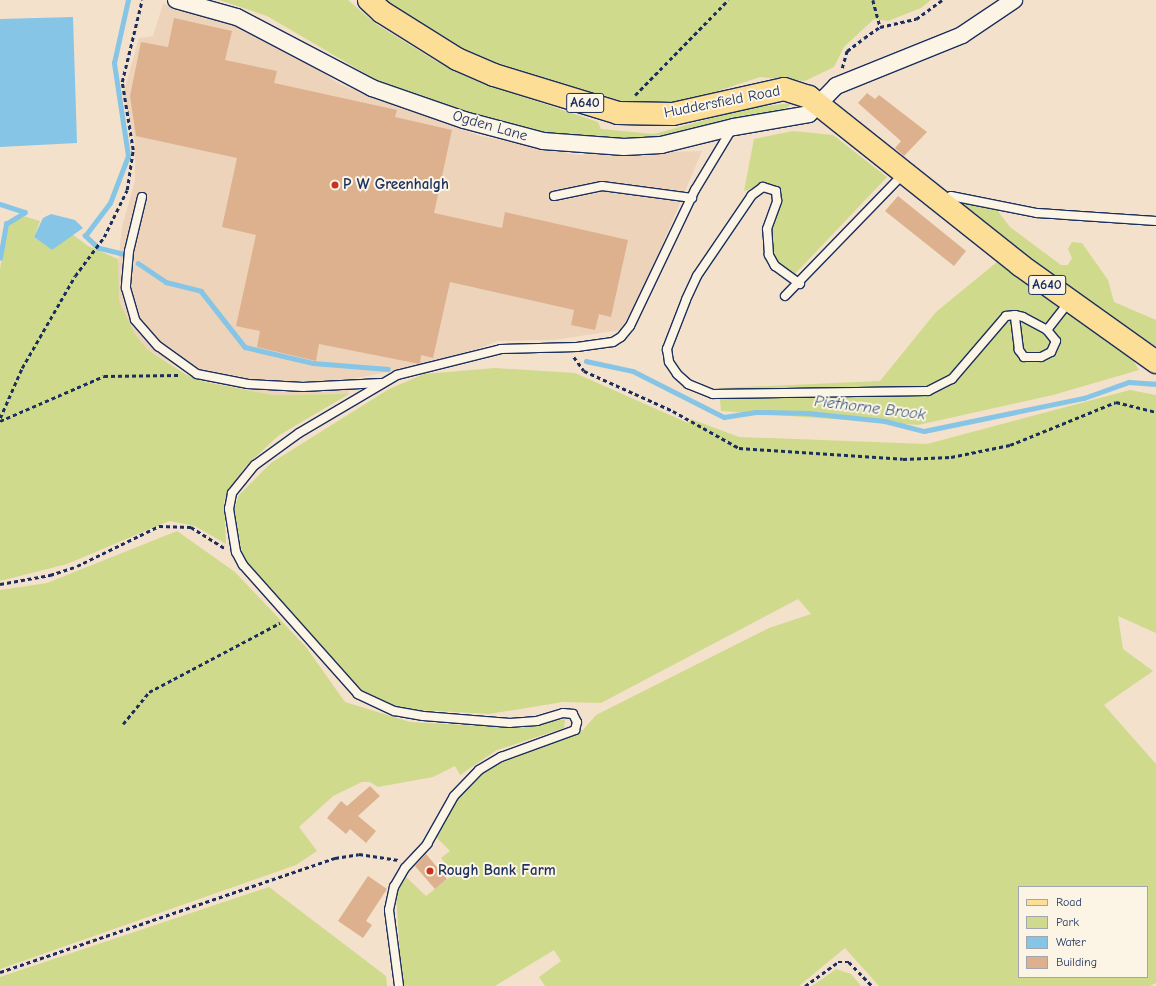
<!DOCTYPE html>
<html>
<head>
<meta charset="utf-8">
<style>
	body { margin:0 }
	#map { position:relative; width:1156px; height:986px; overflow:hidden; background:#f3e1cb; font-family:"Comic Neue",sans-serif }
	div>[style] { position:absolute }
	.built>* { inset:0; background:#ecd3b9 }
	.green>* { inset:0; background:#cfda8d }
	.water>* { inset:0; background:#86c5e6 }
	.stream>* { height:4.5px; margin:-2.25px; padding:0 2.25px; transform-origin:2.25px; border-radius:2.25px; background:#86c5e6 }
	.building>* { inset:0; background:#ddb18e }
	.path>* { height:2.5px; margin-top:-1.25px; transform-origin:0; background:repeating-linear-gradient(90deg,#1b2f5e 0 4px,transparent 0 7px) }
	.roads { filter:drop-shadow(1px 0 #1b2f5e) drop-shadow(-1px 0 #1b2f5e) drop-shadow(0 1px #1b2f5e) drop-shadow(0 -1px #1b2f5e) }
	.lane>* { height:8px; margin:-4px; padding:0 4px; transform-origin:4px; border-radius:4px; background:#fcf5e5 }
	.street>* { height:16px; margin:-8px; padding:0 8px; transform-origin:8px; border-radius:8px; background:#fcf5e5 }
	.primary>* { height:22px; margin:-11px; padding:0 11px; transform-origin:11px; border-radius:11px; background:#fcde96 }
	.dots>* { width:11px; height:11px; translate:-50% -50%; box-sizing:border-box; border:2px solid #fcf5e5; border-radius:50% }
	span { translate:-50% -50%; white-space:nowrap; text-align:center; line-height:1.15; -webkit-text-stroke:4px #fcf5e5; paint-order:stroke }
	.shield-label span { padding:1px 3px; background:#fcf5e5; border:1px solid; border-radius:3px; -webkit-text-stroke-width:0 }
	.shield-label { font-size:14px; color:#1b2f5e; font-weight:700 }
	.street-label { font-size:15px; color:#1b2f5e }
	.poi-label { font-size:15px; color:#1b2f5e; font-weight:700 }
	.left { translate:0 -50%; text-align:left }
	.water-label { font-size:16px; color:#365480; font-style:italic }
	.legend { position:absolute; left:1018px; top:886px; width:130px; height:92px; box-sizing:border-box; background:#fcf5e5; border:1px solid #a2a6af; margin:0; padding:5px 7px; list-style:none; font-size:12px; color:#1b2f5e }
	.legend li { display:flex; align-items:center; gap:8px; height:20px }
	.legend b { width:20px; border:1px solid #a2a6af }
</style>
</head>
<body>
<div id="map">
	<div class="built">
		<i style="clip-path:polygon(163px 4px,224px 17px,257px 29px,341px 85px,480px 136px,577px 155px,702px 151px,638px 302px,620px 330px,553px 340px,497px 341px,458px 357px,348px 380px,349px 394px,273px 395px,204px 382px,148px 350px,135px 334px,119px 301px,117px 274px,122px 227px,135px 181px,135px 141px,123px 95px,139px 38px,153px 36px)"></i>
	</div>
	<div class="green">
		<i style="clip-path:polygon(219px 0,348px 0,376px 24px,434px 60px,477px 81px,598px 122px,601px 129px,654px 134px,749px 108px,792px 103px,786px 108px,680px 136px,610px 142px,513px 130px,385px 85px,267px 16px)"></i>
		<i style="clip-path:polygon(378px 0,931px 0,921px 8px,888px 21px,874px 19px,844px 47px,834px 67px,805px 81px,760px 77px,669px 107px,611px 106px,480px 62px)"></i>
		<i style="clip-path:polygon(793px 131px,833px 135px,887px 177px,793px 276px,780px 268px,770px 250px,769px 233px,780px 197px,759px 186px,744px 191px,754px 139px)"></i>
		<i style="clip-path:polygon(956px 200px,997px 210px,1010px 227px,1061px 265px,1068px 265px,1072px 258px,1068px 249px,1072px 242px,1082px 243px,1108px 280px,1114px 302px,1156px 320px,1156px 354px,1096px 313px)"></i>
		<i style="clip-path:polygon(23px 216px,40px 221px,34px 237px,52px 250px,72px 234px,88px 246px,118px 259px,119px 301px,135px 334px,148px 350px,185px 374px,204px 382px,273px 395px,349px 394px,278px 436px,244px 468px,224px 501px,226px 544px,195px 526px,169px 521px,67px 564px,0 581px,0 269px,8px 225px)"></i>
		<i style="clip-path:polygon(997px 262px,1133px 360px,1139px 370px,1053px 395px,918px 425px,721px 411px,719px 388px,880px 381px,936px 312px)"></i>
		<i style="clip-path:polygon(evenodd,495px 368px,575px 373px,688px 423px,691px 419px,739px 437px,927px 444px,1130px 390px,1156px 395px,1156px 633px,1118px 616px,1123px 649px,1153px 671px,1104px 705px,1156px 764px,1156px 983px,1150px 986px,879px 986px,845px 948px,799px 986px,545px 986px,539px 977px,561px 961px,554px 950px,495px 986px,402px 986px,396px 894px,406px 877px,426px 896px,454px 874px,441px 858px,450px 851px,436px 837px,460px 793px,477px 776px,503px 762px,583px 730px,596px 715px,769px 628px,811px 614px,798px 599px,601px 703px,563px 702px,489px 714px,402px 709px,371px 697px,350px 682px,243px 558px,234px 509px,239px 495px,271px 463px,389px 389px,424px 374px,495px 368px,1019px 887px,1147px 887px,1147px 977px,1019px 977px,1019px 887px)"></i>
		<i style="clip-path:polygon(177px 531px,235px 572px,306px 647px,345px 702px,410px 722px,520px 728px,565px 719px,564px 728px,497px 750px,460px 775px,455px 766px,433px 777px,378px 787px,370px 782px,362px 782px,333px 796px,299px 827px,317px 851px,296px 865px,0 969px,0 590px,47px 583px)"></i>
		<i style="clip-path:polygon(269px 887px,386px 976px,387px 986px,0 986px,0 977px)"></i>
		<i style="clip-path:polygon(836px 969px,851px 974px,861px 986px,812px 986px)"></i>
	</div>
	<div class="water">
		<i style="clip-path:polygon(73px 17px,77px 143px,0 147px,0 19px)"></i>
		<i style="clip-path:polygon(51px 214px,75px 220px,83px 228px,52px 250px,34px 237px,43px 218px)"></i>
	</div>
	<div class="stream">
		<i style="left:0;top:204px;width:26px;rotate:18deg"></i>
		<i style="left:122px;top:254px;width:25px;rotate:-166deg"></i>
		<i style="left:98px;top:248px;width:18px;rotate:-137deg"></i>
		<i style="left:85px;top:236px;width:41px;rotate:-52.9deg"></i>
		<i style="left:110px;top:203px;width:50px;rotate:-69deg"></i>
		<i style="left:128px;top:156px;width:94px;rotate:-98.6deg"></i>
		<i style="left:114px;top:63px;width:65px;rotate:-77.5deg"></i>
		<i style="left:0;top:258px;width:35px;rotate:-80deg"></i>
		<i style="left:6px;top:224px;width:22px;rotate:-32deg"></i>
		<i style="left:138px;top:263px;width:34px;rotate:34deg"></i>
		<i style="left:166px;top:282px;width:36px;rotate:14deg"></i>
		<i style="left:201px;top:291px;width:71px;rotate:51.8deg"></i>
		<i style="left:245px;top:347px;width:70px;rotate:13.2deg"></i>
		<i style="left:313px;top:363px;width:75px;rotate:4.6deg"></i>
		<i style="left:586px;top:361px;width:48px;rotate:12deg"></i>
		<i style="left:633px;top:371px;width:102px;rotate:26.8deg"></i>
		<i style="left:724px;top:417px;width:32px;rotate:-9deg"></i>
		<i style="left:756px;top:412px;width:52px;rotate:1.1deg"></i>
		<i style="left:808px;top:413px;width:77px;rotate:5.9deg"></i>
		<i style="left:885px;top:421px;width:40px;rotate:14.4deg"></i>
		<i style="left:924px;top:431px;width:163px;rotate:-11.7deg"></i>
		<i style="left:1084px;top:398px;width:48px;rotate:-19.6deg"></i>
		<i style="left:1129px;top:382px;width:27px;rotate:4deg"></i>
	</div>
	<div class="building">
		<i style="clip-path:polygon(174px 18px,232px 31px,225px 60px,277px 71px,274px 83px,397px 110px,395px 117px,452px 130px,434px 213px,502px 228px,505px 212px,628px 240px,611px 317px,599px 314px,595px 330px,571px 325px,574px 310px,450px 282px,433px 358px,421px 355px,420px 364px,319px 344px,316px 361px,257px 347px,260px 331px,236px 326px,256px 235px,222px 227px,237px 158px,136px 136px,130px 96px,141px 42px,168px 47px)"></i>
		<i style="clip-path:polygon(867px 93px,875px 99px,879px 95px,927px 132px,904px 156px,895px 148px,901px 141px,858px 103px)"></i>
		<i style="clip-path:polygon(898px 196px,966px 251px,954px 266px,885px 211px)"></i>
		<i style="clip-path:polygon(370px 786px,380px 796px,358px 816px,376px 831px,366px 843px,350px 829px,346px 834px,327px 818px,341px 801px,347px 806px)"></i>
		<i style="clip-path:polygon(426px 854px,447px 879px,435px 889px,415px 866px)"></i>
		<i style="clip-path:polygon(368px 876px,387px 889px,366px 921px,372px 925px,363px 938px,338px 921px)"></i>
	</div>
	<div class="path">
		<i style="left:873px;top:0;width:28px;rotate:75deg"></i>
		<i style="left:842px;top:68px;width:18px;rotate:-74deg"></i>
		<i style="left:847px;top:51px;width:21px;rotate:-37deg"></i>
		<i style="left:864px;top:38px;width:19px;rotate:-35deg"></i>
		<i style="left:880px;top:27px;width:37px;rotate:-13deg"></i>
		<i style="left:916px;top:19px;width:32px;rotate:-36deg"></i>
		<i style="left:635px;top:95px;width:133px;rotate:-45.6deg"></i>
		<i style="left:574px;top:357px;width:17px;rotate:54deg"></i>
		<i style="left:584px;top:371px;width:98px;rotate:24.2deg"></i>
		<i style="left:673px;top:411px;width:76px;rotate:29.3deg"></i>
		<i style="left:739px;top:448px;width:164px;rotate:3.8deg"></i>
		<i style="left:903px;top:459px;width:48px;rotate:-2.4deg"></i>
		<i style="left:951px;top:457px;width:60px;rotate:-11.5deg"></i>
		<i style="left:1010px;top:445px;width:114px;rotate:-22.1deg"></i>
		<i style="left:1116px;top:402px;width:41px;rotate:14deg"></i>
		<i style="left:0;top:418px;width:55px;rotate:-66.3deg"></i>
		<i style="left:22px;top:368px;width:106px;rotate:-60.1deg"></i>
		<i style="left:75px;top:276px;width:49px;rotate:-53.4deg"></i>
		<i style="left:104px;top:237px;width:52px;rotate:-63.9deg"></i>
		<i style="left:127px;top:190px;width:40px;rotate:-81.5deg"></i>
		<i style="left:133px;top:150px;width:69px;rotate:-99.2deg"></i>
		<i style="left:122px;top:82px;width:84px;rotate:-76.3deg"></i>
		<i style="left:0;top:421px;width:113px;rotate:-23.4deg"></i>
		<i style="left:104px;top:376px;width:74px;rotate:-0.8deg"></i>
		<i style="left:0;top:584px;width:51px;rotate:-10.2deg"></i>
		<i style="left:50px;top:575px;width:28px;rotate:-18deg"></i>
		<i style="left:77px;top:566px;width:91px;rotate:-26deg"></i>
		<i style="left:159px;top:526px;width:32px;rotate:2deg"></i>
		<i style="left:191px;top:527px;width:41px;rotate:32.2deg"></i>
		<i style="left:123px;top:724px;width:41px;rotate:-50.9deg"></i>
		<i style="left:149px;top:692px;width:148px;rotate:-27.8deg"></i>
		<i style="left:0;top:972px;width:354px;rotate:-18.8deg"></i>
		<i style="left:335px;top:858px;width:24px;rotate:-9deg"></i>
		<i style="left:359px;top:854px;width:40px;rotate:8.5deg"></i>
		<i style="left:805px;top:986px;width:41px;rotate:-36deg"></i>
		<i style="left:838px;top:962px;width:11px"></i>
		<i style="left:849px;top:962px;width:33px;rotate:46deg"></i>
	</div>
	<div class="roads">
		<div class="lane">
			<i style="left:554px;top:196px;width:49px;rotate:-11.8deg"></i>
			<i style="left:602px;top:186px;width:91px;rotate:7.6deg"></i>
			<i style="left:142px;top:197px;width:56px;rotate:103.5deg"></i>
			<i style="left:129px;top:251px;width:37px;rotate:95deg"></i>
			<i style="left:126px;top:288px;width:33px;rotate:74deg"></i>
			<i style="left:135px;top:320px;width:35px;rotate:49deg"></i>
			<i style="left:158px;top:346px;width:48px;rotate:35.7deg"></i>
			<i style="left:197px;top:374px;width:52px;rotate:11.1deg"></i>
			<i style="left:248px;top:384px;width:55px;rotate:3.1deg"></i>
			<i style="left:303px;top:387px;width:78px;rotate:-2.9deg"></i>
			<i style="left:943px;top:201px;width:9px;rotate:-32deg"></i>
			<i style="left:951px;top:196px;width:88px;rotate:11.2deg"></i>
			<i style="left:1037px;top:213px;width:119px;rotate:3.8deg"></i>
			<i style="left:800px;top:284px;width:31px;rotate:-144deg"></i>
			<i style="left:775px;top:266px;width:13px;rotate:-119deg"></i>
			<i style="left:769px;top:255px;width:26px;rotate:-94deg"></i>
			<i style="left:767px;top:229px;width:30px;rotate:-70deg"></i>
			<i style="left:777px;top:201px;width:10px;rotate:-96deg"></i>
			<i style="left:776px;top:191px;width:14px;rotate:-163deg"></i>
			<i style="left:763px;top:187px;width:14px;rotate:144deg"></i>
			<i style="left:752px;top:195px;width:98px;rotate:124.2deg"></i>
			<i style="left:697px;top:276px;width:26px;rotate:115deg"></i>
			<i style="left:686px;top:300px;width:53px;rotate:111.2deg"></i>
			<i style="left:667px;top:349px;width:13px;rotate:81deg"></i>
			<i style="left:669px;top:362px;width:14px;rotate:56deg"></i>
			<i style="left:677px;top:374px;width:15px;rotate:42deg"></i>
			<i style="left:688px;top:384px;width:27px;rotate:22deg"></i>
			<i style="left:713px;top:394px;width:215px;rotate:-0.8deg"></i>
			<i style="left:928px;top:391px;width:27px;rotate:-27deg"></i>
			<i style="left:952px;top:379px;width:83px;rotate:-49.4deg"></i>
			<i style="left:1006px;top:316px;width:9px;rotate:-6deg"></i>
			<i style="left:1015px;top:315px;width:8px;rotate:14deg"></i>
			<i style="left:1023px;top:317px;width:27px;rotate:28deg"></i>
			<i style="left:1047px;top:330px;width:14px;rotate:51deg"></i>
			<i style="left:1056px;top:341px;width:12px;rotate:114deg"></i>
			<i style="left:1051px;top:352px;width:11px;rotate:153deg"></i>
			<i style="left:1041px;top:357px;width:17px;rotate:180deg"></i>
			<i style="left:1024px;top:357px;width:9px;rotate:-126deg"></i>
			<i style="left:1019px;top:350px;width:35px;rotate:-97deg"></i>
			<i style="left:785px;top:296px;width:171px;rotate:-45.9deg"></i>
			<i style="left:1047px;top:330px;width:36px;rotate:-52deg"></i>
			<i style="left:399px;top:986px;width:77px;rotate:-97.5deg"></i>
			<i style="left:389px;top:910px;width:24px;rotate:-78deg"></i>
			<i style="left:394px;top:887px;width:22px;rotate:-60deg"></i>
			<i style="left:405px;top:868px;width:33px;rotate:-47deg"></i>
			<i style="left:427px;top:844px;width:55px;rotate:-60.6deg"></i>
			<i style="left:454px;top:796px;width:36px;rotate:-46deg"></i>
			<i style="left:479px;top:770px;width:26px;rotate:-31deg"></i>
			<i style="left:501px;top:757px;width:79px;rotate:-20deg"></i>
			<i style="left:575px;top:730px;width:8px;rotate:-76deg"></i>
			<i style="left:577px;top:722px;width:9px;rotate:-117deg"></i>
			<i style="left:573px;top:714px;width:10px;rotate:-174deg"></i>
			<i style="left:563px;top:713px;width:27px;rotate:163deg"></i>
			<i style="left:537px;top:721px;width:27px;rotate:176deg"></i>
			<i style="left:510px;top:723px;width:87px;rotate:-175.4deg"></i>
			<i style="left:423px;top:716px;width:29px;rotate:-170deg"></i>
			<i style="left:394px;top:711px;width:40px;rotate:-155deg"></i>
			<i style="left:358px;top:694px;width:173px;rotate:-131.7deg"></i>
			<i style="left:243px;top:565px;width:15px;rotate:-118deg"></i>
			<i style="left:236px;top:552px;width:44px;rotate:-99.2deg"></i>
			<i style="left:229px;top:509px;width:16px;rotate:-79deg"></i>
			<i style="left:232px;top:493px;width:36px;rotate:-51deg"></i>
			<i style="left:255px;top:465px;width:54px;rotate:-36deg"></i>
			<i style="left:299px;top:433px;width:114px;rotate:-30.6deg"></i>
			<i style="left:397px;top:375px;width:107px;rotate:-14deg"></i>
			<i style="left:501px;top:349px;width:76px;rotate:-1.5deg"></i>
			<i style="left:577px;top:347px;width:36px;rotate:-8deg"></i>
			<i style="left:613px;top:342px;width:9px;rotate:-32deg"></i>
			<i style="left:621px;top:337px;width:14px;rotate:-51deg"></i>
			<i style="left:630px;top:326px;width:151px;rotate:-64.5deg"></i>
			<i style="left:695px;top:190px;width:74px;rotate:-58.9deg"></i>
		</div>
		<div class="street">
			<i style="left:176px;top:0;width:63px;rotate:15.6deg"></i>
			<i style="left:237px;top:17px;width:153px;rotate:27.7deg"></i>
			<i style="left:372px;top:88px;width:97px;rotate:19.2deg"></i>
			<i style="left:464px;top:120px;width:82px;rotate:14.9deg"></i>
			<i style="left:543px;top:141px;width:81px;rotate:4.2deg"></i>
			<i style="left:624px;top:147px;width:37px;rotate:-3deg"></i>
			<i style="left:661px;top:145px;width:75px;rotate:-13.9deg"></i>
			<i style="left:734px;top:127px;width:76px;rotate:-9.8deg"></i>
			<i style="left:809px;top:114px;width:39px;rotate:-46deg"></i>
			<i style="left:836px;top:86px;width:136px;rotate:-22deg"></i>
			<i style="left:962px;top:35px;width:63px;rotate:-33.9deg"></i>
		</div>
		<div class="primary">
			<i style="left:369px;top:0;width:18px;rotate:43deg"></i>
			<i style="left:382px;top:12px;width:89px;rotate:32.1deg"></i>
			<i style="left:457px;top:59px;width:40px;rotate:23.4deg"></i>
			<i style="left:494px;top:75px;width:130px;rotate:17deg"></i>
			<i style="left:618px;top:113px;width:55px;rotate:1deg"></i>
			<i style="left:673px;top:114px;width:114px;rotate:-12.7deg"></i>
			<i style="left:784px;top:89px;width:26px;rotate:18deg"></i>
			<i style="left:809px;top:97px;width:270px;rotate:38.5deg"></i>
			<i style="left:1020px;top:265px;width:167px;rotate:35.5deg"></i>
		</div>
	</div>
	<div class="dots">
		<i style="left:335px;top:185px;background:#c8321e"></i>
		<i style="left:430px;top:871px;background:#c8321e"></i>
	</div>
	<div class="shield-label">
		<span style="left:585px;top:103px">A640</span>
		<span style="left:1047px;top:285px">A640</span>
	</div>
	<div class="street-label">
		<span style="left:722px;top:102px;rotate:-11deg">Huddersfield Road</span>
		<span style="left:490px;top:126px;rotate:16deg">Ogden Lane</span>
	</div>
	<div class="poi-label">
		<span class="left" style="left:343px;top:185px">P W Greenhalgh</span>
		<span class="left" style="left:438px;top:871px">Rough Bank Farm</span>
	</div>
	<div class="water-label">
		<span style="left:870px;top:408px;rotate:7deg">Piethorne Brook</span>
	</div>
	<ul class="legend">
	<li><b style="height:5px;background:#fcde96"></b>Road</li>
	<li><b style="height:11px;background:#cfda8d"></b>Park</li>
	<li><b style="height:11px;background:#86c5e6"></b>Water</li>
	<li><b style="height:11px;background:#ddb18e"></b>Building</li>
	</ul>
</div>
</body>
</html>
